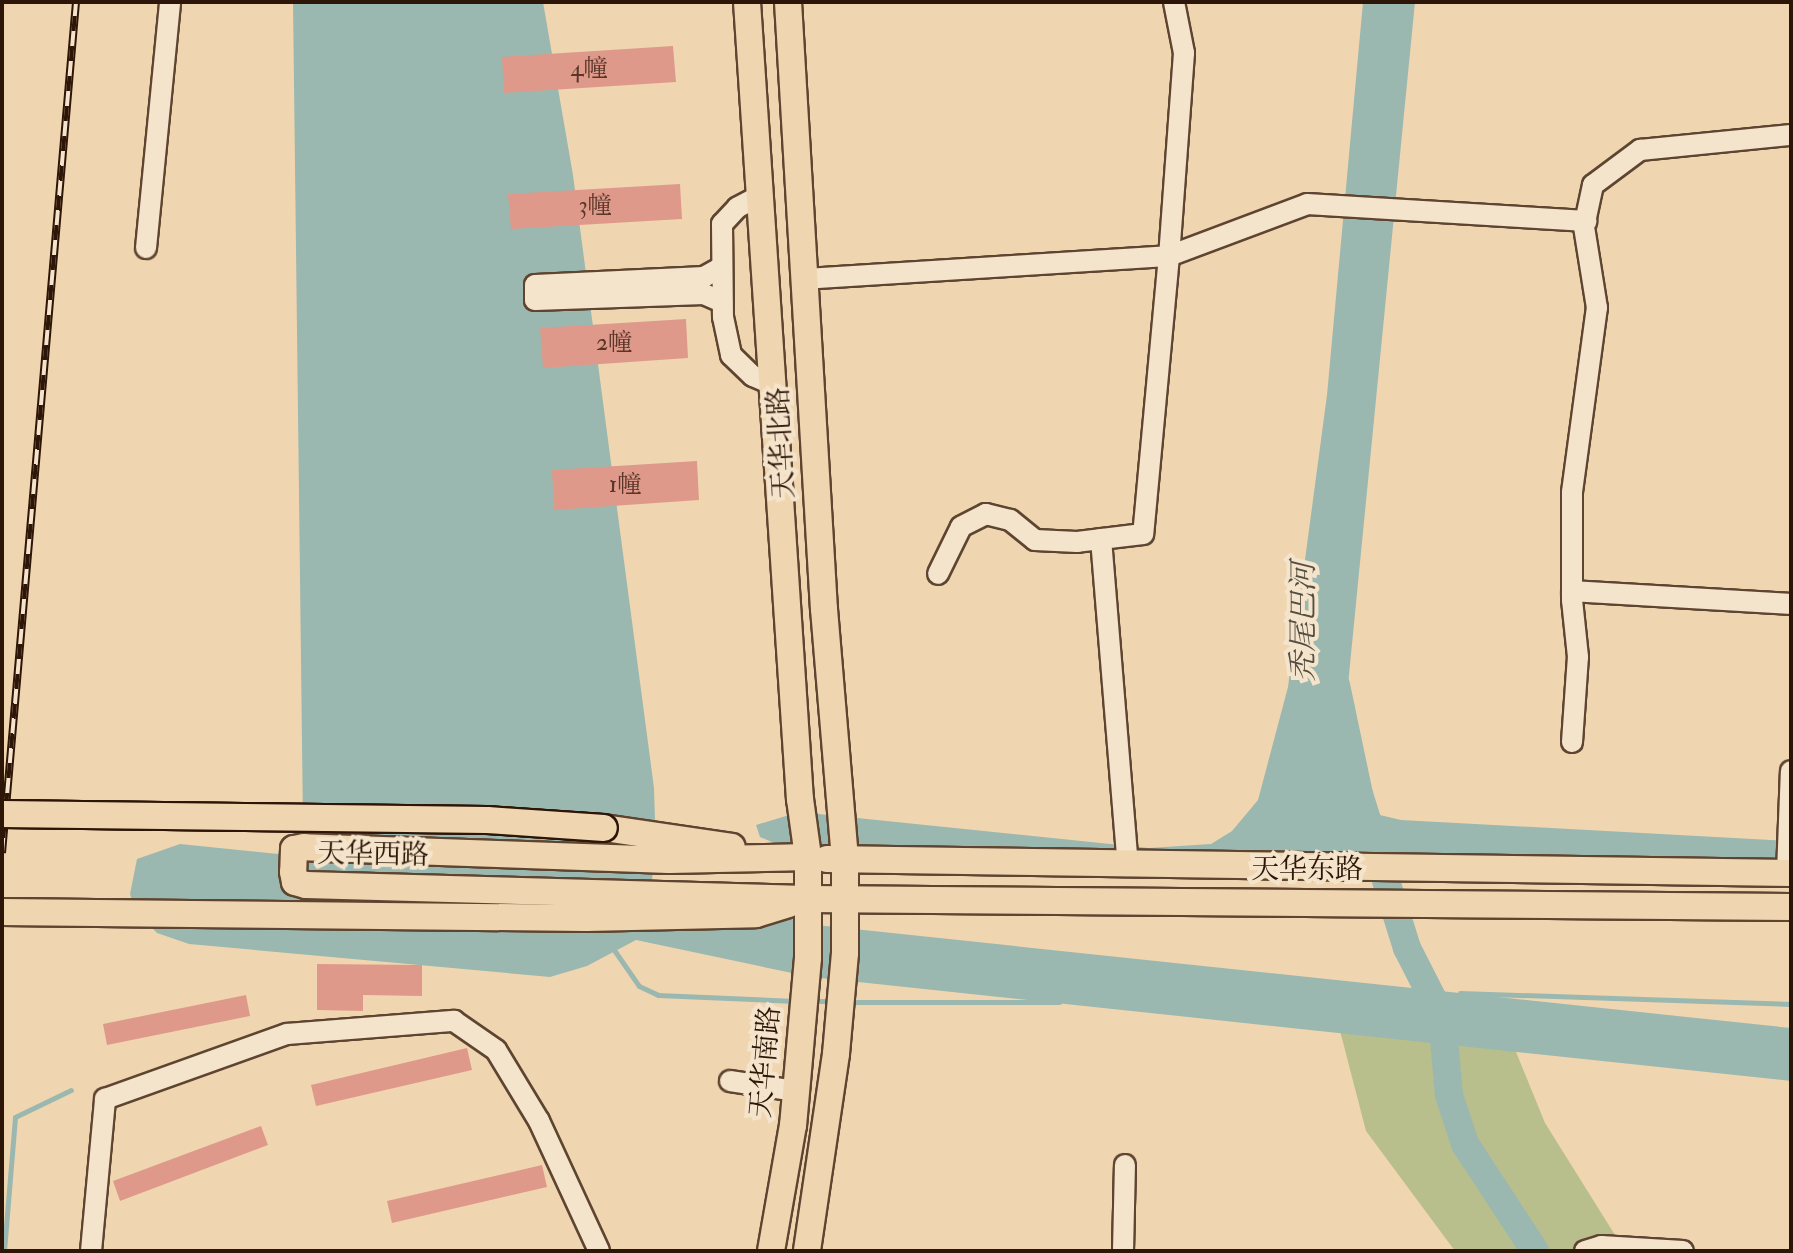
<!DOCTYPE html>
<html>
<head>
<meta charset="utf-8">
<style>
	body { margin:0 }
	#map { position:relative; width:1793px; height:1253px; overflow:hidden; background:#f0d6b0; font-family:"IM FELL Double Pica","Noto Serif SC",serif }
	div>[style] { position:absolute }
	.green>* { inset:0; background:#b8be8c }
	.water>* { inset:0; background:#9bb8b0 }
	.stream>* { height:5px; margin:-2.5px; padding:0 2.5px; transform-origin:2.5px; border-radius:2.5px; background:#9bb8b0 }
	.river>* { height:28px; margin:-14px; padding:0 14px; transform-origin:14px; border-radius:14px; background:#9bb8b0 }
	.building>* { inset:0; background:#df998a }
	.roads { filter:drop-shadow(2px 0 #5e4531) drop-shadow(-2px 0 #5e4531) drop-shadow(0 2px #5e4531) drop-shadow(0 -2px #5e4531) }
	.minor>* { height:20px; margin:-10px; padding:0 10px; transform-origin:10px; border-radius:10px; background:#f5e4cc }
	.major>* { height:26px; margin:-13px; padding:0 13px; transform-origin:13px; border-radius:13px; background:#f0d6b0 }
	.rail>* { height:8px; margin-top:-4px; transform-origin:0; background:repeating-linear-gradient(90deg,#f5e4cc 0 15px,#2d1507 0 30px); box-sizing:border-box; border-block:2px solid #2d1507 }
	.bridges { filter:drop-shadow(2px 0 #2d1507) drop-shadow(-2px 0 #2d1507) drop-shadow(0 2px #2d1507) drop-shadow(0 -2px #2d1507) }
	.major-bridge>* { height:26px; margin:-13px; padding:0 13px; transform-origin:13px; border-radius:13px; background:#f0d6b0 }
	span { translate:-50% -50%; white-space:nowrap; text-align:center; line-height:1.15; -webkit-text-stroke:8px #f5e4cc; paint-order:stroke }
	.number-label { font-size:24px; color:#5a3628 }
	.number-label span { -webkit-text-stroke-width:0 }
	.street-label { font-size:28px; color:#2d1507 }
	.water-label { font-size:30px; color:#544e42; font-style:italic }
	.frame { position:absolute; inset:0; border:4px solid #2d1507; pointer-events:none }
</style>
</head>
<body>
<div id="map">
	<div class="green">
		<i style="clip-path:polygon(1503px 1020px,1545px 1123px,1625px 1251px,1455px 1251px,1366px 1131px,1338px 1023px)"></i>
	</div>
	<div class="water">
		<i style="clip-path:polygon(293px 2px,543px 2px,573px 175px,654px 788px,656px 852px,651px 886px,816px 925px,1791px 1028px,1791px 1081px,811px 977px,636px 940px,587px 966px,550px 977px,189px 944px,157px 933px,135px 910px,130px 894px,137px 859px,180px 844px,278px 854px,294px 847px,303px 826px)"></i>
		<i style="clip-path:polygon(1363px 2px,1415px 2px,1343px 736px,1345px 783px,1363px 811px,1401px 820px,1791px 841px,1791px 884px,1473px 868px,1144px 878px,788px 849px,760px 837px,756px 825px,799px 812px,1149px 848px,1211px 844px,1232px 831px,1258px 800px,1288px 687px,1327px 395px)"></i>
	</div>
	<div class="stream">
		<i style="left:612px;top:947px;width:47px;rotate:55.3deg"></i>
		<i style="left:639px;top:986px;width:21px;rotate:25deg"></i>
		<i style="left:658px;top:995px;width:137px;rotate:2.5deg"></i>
		<i style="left:1460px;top:993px;width:331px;rotate:1.9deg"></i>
		<i style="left:813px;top:1001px;width:22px"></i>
		<i style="left:849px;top:1002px;width:210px"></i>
		<i style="left:4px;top:1251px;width:134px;rotate:-85.3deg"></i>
		<i style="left:15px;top:1117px;width:62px;rotate:-25.7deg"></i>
	</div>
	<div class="river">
		<i style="left:1336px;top:685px;width:111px;rotate:78.1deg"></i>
		<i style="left:1359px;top:794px;width:161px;rotate:72.7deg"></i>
		<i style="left:1407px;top:948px;width:77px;rotate:63.1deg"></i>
		<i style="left:1442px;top:1017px;width:78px;rotate:84.9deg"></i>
		<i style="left:1449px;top:1095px;width:52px;rotate:71.9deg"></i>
		<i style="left:1465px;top:1144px;width:128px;rotate:56.8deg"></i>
	</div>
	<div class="building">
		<i style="clip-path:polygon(673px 46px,676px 82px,504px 93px,502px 57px)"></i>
		<i style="clip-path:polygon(680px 184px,682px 219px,511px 229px,508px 194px)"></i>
		<i style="clip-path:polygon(686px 319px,688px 358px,543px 368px,540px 328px)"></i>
		<i style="clip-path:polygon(697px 461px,699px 500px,554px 510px,552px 470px)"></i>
		<i style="clip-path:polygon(317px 964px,422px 965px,422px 996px,363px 995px,363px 1011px,317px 1010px)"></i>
		<i style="clip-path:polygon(246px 995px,250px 1016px,107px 1045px,103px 1024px)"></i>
		<i style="clip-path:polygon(467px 1048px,472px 1070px,316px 1106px,311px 1085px)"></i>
		<i style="clip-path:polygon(261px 1126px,268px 1145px,120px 1201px,113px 1181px)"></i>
		<i style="clip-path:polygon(542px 1165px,547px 1187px,392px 1223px,387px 1201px)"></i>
	</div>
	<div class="roads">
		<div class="minor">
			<i style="left:1174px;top:2px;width:52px;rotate:78.9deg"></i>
			<i style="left:1184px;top:53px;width:204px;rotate:94.2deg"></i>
			<i style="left:1169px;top:256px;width:147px;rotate:-20.6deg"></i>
			<i style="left:1307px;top:204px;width:280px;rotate:3.5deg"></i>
			<i style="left:761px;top:195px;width:27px;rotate:152deg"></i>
			<i style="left:737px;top:208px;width:22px;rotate:133deg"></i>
			<i style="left:722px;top:224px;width:93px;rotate:89.4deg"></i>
			<i style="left:723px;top:317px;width:39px;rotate:78deg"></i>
			<i style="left:731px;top:355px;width:30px;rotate:44deg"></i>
			<i style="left:753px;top:376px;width:23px;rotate:23deg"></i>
			<i style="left:146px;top:248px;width:247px;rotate:-84.4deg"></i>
			<i style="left:720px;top:268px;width:18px;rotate:151deg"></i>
			<i style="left:704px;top:277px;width:169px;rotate:177.3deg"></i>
			<i style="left:535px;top:285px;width:15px;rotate:90deg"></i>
			<i style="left:535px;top:300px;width:169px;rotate:-2deg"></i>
			<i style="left:704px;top:294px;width:20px;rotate:24deg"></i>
			<i style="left:804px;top:279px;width:366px;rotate:-3.6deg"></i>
			<i style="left:1169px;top:256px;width:279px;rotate:95.3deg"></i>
			<i style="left:1143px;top:534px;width:66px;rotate:173.1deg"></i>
			<i style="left:1077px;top:542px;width:42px;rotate:-177.3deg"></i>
			<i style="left:1035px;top:540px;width:32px;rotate:-141deg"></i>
			<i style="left:1010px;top:520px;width:25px;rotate:-166deg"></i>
			<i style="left:986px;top:514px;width:28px;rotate:153deg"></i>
			<i style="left:961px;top:527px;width:52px;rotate:116.1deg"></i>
			<i style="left:1101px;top:539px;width:328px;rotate:85.3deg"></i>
			<i style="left:1572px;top:591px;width:219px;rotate:3.4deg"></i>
			<i style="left:1572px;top:742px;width:85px;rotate:-86deg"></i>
			<i style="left:1578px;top:657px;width:57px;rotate:-96deg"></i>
			<i style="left:1572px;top:600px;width:108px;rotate:-90deg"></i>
			<i style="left:1572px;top:492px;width:186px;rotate:-82.3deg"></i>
			<i style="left:1597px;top:308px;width:82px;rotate:-99.1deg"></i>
			<i style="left:1584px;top:227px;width:43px;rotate:-77.9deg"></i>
			<i style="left:1593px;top:185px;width:59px;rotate:-36.7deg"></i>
			<i style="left:1640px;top:150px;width:152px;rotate:-5.7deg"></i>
			<i style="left:1787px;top:873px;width:102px;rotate:-87.8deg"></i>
			<i style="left:730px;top:1081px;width:67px;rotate:8.6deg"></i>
			<i style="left:91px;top:1251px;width:153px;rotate:-84.7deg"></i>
			<i style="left:105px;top:1099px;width:193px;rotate:-19.7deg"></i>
			<i style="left:287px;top:1034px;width:168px;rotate:-4.5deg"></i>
			<i style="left:454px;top:1021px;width:51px;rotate:34.6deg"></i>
			<i style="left:496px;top:1050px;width:83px;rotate:58.8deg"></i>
			<i style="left:539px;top:1121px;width:143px;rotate:65.2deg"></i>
			<i style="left:1123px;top:1251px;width:86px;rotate:-88.7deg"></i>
			<i style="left:1585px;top:1251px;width:17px;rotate:-17deg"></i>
			<i style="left:1601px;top:1246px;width:82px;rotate:3.5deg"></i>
		</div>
		<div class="major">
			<i style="left:747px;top:2px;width:799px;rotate:86.2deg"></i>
			<i style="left:800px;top:799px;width:59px;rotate:82.1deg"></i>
			<i style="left:808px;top:857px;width:101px;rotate:90deg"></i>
			<i style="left:808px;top:958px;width:168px;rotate:95.1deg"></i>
			<i style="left:793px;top:1125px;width:128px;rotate:99.9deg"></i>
			<i style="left:788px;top:2px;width:608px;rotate:86.61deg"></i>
			<i style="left:824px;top:609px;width:252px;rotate:85.2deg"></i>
			<i style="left:845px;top:860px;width:93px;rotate:90deg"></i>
			<i style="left:845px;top:953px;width:101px;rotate:95.1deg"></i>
			<i style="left:836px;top:1054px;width:199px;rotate:98.4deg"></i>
			<i style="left:604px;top:828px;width:129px;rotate:8.4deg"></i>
			<i style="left:808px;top:857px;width:139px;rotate:178.8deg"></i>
			<i style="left:669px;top:860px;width:365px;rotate:-178deg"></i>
			<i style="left:304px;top:847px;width:10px;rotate:169deg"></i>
			<i style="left:294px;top:849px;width:23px;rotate:92deg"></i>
			<i style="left:293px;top:872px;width:10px;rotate:79deg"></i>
			<i style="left:295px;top:882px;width:11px;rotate:15deg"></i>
			<i style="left:306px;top:885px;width:502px;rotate:1.6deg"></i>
			<i style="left:808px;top:899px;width:983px;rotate:0.47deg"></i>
			<i style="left:827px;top:859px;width:964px;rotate:0.83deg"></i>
			<i style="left:2px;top:912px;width:584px;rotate:0.59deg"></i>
			<i style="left:586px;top:918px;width:170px;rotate:-1.3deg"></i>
			<i style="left:756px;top:914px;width:34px;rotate:-17deg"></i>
		</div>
	</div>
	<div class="rail">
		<i style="left:2px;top:853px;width:854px;rotate:-85.03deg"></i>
	</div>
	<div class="bridges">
		<div class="major-bridge">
			<i style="left:2px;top:814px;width:485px;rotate:0.7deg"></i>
			<i style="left:487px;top:820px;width:117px;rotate:3.9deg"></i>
		</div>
	</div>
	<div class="number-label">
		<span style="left:589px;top:69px">4幢</span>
		<span style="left:595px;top:206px">3幢</span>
		<span style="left:614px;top:343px">2幢</span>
		<span style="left:625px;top:485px">1幢</span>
	</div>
	<div class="street-label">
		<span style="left:782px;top:443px;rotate:-93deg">天华北路</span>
		<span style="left:373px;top:855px;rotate:1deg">天华西路</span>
		<span style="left:1307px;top:870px">天华东路</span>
		<span style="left:766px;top:1062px;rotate:-85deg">天华南路</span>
	</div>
	<div class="water-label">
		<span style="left:1304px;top:622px;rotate:-90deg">秃尾巴河</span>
	</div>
	<div class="frame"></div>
</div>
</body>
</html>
